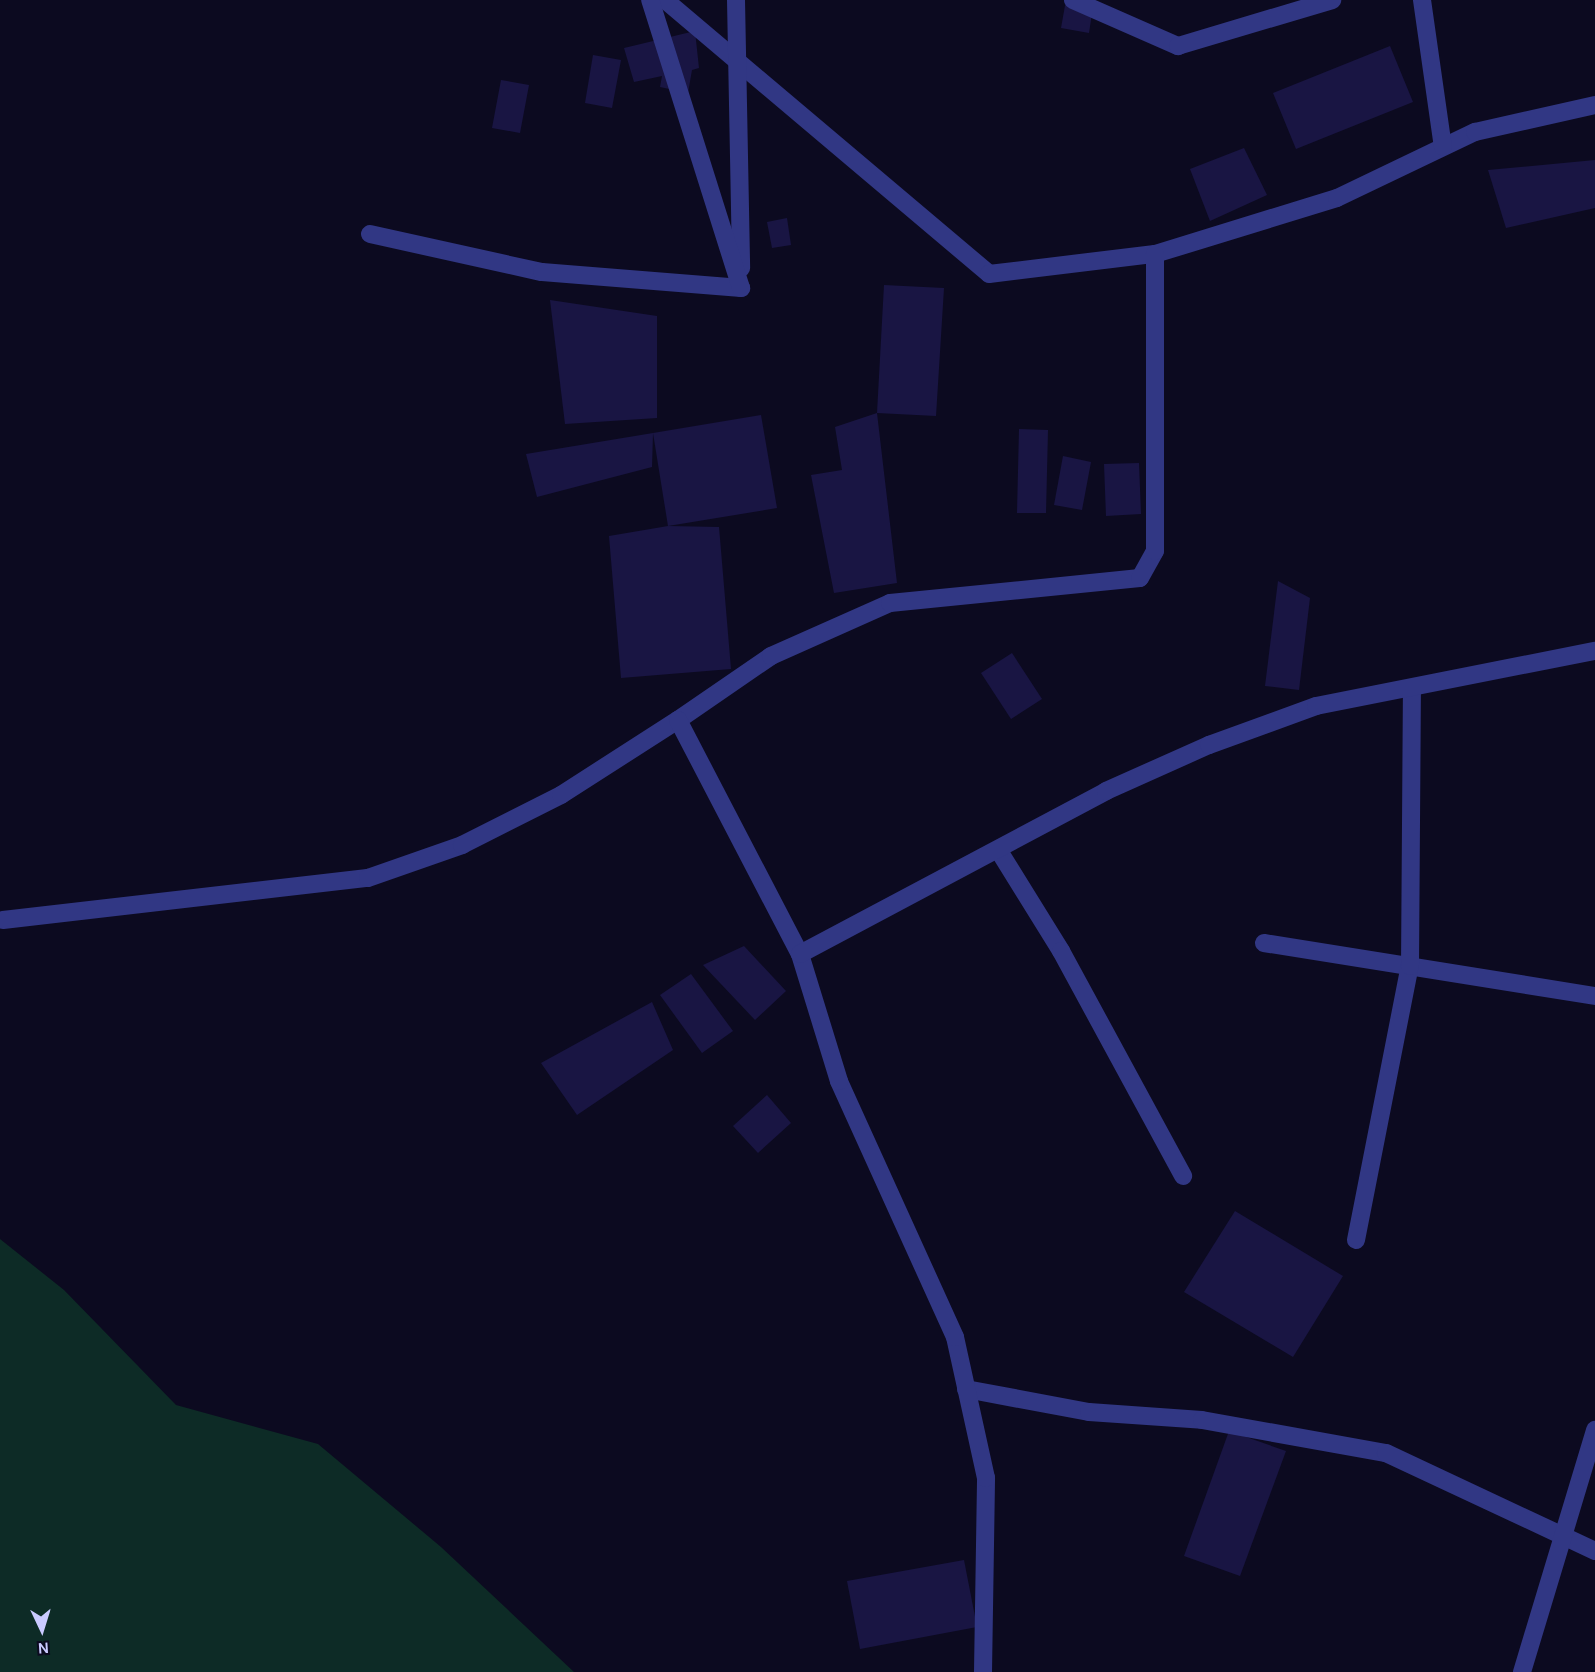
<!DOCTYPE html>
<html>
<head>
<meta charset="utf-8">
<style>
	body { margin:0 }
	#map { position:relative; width:1595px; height:1672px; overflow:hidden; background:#0c0a20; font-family:Karla,sans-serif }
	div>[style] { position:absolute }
	.green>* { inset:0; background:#0d2b26 }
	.building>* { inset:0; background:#191543 }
	.minor>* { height:18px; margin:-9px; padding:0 9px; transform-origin:9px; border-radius:9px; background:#313784 }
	span { translate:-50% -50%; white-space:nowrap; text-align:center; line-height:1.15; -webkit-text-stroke:6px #0c0a20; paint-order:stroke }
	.north { position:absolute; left:12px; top:1600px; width:60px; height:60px; -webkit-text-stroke:4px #0c0a20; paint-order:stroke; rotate:176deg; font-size:16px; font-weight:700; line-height:24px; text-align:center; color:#cacaff }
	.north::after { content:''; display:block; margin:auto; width:21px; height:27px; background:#cacaff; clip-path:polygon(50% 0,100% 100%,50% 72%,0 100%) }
</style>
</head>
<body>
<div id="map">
	<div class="green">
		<i style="clip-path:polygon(0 1239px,64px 1290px,176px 1405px,318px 1444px,441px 1547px,574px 1672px,0 1672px)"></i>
	</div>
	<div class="building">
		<i style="clip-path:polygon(1066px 0,1094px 0,1089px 33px,1061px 28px)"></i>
		<i style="clip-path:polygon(695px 31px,699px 68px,692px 70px,688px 93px,660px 87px,662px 76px,634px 82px,624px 48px)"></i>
		<i style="clip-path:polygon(1390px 46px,1413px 102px,1296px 149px,1273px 93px)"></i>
		<i style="clip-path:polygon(593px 55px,621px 60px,612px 108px,585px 103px)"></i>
		<i style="clip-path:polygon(501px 80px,529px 85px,520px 133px,492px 128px)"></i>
		<i style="clip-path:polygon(1244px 148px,1267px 195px,1210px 221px,1190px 169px)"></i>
		<i style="clip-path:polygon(1595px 160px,1595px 208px,1506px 228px,1488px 170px)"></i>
		<i style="clip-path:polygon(787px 218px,791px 245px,772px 248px,767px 222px)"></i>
		<i style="clip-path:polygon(884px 285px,944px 288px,936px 416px,877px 413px)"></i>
		<i style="clip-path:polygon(550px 300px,657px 316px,657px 418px,565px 424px)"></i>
		<i style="clip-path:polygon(877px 413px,897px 583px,834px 593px,811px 475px,842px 470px,835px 427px)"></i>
		<i style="clip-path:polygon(761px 415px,777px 508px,668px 526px,653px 433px)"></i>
		<i style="clip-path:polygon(1019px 429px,1048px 430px,1046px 513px,1017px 513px)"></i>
		<i style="clip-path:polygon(653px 433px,652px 467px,537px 497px,526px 454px)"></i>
		<i style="clip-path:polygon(1063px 456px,1091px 462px,1082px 510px,1054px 505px)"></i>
		<i style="clip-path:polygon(1139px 463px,1141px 514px,1106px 516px,1104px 464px)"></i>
		<i style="clip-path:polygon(668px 526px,719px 527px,731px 669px,621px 678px,609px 536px)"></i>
		<i style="clip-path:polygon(1278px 581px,1310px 598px,1299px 690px,1265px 686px)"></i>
		<i style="clip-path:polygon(1012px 653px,1042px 699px,1011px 719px,981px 673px)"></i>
		<i style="clip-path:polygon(744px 946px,786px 991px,755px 1020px,703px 965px)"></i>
		<i style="clip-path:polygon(691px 974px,733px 1031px,702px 1053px,660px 995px)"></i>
		<i style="clip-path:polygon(652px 1002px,673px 1050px,577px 1115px,541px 1063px)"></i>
		<i style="clip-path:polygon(767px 1095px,791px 1123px,758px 1153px,733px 1126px)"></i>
		<i style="clip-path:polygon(1235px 1211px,1343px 1276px,1293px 1357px,1184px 1292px)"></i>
		<i style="clip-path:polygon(1229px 1431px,1286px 1451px,1240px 1576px,1184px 1556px)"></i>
		<i style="clip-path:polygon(964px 1560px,977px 1627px,860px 1649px,847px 1581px)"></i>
	</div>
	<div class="minor">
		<i style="left:665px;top:0;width:424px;rotate:40.2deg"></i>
		<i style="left:989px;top:274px;width:167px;rotate:-6.9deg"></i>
		<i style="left:1155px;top:254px;width:190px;rotate:-17.1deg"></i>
		<i style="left:1337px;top:198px;width:153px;rotate:-25.6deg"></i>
		<i style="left:1475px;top:132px;width:123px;rotate:-12.7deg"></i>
		<i style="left:736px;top:0;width:268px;rotate:88.9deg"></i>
		<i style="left:1073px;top:0;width:115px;rotate:23.7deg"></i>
		<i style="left:1178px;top:46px;width:161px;rotate:-16.6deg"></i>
		<i style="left:1422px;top:0;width:148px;rotate:81.9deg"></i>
		<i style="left:370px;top:234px;width:176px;rotate:12.5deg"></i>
		<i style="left:542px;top:272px;width:200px;rotate:4.6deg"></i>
		<i style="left:741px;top:288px;width:302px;rotate:-107.5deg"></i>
		<i style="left:678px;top:720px;width:113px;rotate:-34.5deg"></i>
		<i style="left:771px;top:656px;width:130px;rotate:-24deg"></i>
		<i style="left:890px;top:603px;width:251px;rotate:-5.7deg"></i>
		<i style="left:1140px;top:578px;width:31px;rotate:-61deg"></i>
		<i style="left:1155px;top:551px;width:297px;rotate:-90deg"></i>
		<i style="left:999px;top:851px;width:118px;rotate:58.2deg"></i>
		<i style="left:1061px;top:951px;width:256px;rotate:61.5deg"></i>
		<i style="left:3px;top:920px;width:367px;rotate:-6.6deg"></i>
		<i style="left:368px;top:878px;width:100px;rotate:-19.3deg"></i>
		<i style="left:462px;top:845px;width:111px;rotate:-26.8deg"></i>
		<i style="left:561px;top:795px;width:139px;rotate:-32.7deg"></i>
		<i style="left:678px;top:720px;width:264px;rotate:62.5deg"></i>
		<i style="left:1264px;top:943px;width:335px;rotate:9.1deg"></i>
		<i style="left:1356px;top:1240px;width:279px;rotate:-78.9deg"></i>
		<i style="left:1410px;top:966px;width:278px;rotate:-89.6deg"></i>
		<i style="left:966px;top:1389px;width:125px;rotate:10.6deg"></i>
		<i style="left:1089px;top:1412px;width:113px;rotate:4deg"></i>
		<i style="left:1202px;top:1420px;width:187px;rotate:10.2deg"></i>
		<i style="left:1386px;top:1453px;width:231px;rotate:25.1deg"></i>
		<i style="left:983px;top:1672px;width:194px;rotate:-89.1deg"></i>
		<i style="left:986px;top:1478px;width:144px;rotate:-102.4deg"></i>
		<i style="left:955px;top:1337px;width:281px;rotate:-114.4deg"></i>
		<i style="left:839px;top:1081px;width:133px;rotate:-107.1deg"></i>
		<i style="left:800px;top:954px;width:347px;rotate:-28deg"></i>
		<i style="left:1106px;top:791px;width:113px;rotate:-24.1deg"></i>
		<i style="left:1209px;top:745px;width:114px;rotate:-20deg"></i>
		<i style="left:1316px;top:706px;width:284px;rotate:-11.2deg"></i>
		<i style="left:1522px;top:1672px;width:253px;rotate:-73.2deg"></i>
	</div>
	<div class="north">N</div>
</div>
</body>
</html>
